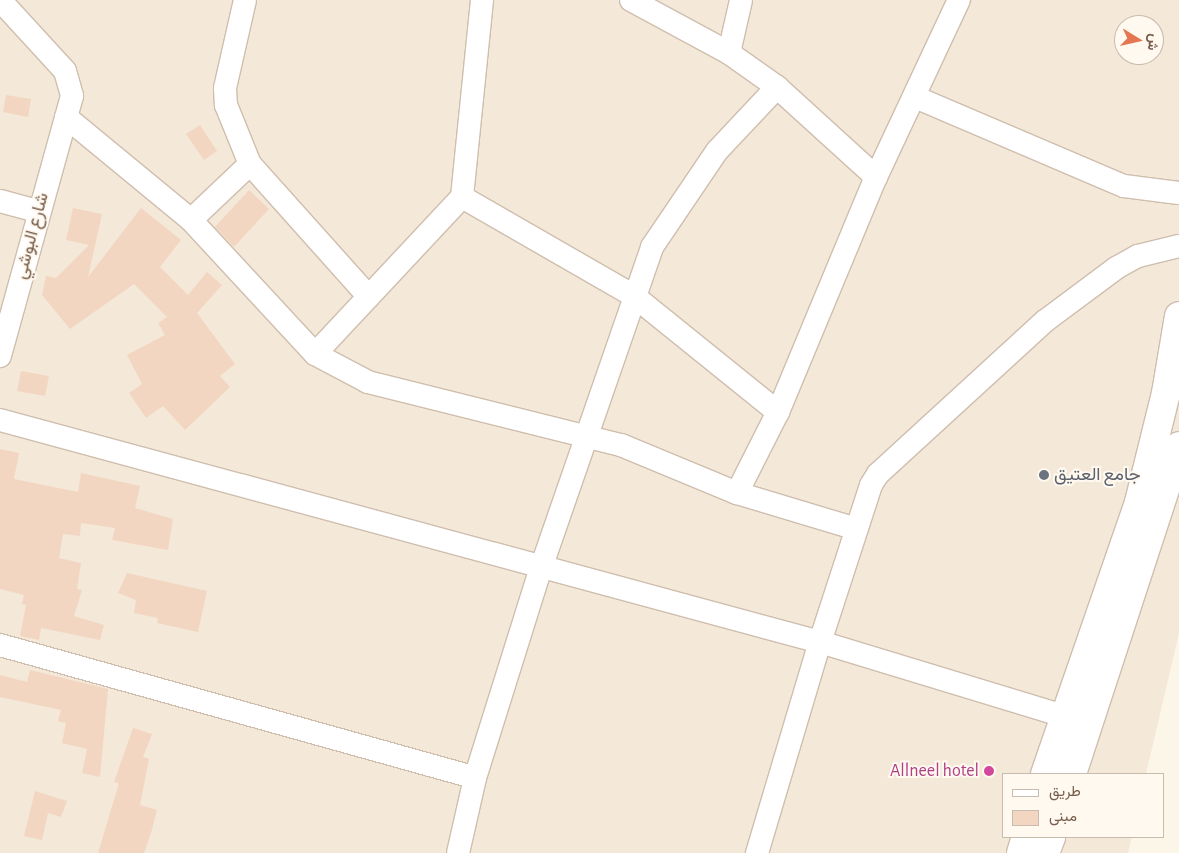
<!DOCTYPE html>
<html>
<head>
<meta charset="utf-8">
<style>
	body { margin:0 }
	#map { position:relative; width:1179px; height:853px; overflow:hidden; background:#fcf6e9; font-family:"Alegreya Sans",Vazirmatn,sans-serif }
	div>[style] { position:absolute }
	.residential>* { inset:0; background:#f4e8d8 }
	.building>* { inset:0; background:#f2d6c1 }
	.roads { filter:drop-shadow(1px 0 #cfbeae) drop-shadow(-1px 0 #cfbeae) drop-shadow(0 1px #cfbeae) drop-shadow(0 -1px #cfbeae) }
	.street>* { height:22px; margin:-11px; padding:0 11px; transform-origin:11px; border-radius:11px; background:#fff }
	.secondary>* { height:28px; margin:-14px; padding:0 14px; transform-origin:14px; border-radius:14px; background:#fff }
	.dots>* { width:14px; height:14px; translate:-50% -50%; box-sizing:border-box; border:2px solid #fff9f0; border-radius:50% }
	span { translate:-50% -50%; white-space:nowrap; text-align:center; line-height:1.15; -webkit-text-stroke:4px #fff9f0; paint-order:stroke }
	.street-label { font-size:18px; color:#775d4c }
	.worship-label { font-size:18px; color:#5b616d }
	.left { translate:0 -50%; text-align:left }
	.hotel-label { font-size:18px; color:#b23c85 }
	.right { translate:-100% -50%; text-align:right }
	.legend { position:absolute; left:1002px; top:773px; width:162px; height:65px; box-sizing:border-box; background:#fff9f0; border:1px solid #c9bbae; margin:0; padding:6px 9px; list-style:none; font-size:15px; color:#775d4c }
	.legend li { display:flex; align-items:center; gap:10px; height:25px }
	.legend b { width:25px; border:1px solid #c9bbae }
	.north { position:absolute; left:1114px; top:15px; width:50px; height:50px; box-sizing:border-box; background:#fff9f0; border:1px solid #c9bbae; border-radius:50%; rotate:99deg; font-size:14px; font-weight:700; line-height:20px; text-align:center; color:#775d4c }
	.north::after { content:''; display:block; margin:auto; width:18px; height:22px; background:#e47751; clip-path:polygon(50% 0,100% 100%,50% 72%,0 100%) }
</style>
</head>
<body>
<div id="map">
	<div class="residential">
		<i style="clip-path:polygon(evenodd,0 0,1179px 0,1179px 633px,1146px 774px,1003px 774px,1003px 837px,1132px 837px,1128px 853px,0 853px,0 0,1124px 25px,1154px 25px,1154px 55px,1124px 55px,1124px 25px)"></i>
	</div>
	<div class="building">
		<i style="clip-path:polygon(6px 95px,31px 99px,28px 117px,3px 112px)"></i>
		<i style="clip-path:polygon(200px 125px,217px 151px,204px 160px,186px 134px)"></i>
		<i style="clip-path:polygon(249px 190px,269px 209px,234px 247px,215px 227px)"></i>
		<i style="clip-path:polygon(73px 208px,102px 214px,88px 277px,141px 208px,181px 240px,160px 267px,188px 295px,207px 272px,222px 285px,197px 313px,235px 364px,220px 376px,230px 387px,185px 430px,163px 406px,146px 418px,129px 393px,142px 384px,127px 355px,165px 335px,158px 323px,167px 317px,134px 284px,70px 329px,42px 295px,46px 276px,56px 278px,89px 245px,66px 240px)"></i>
		<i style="clip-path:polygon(21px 371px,49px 376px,45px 396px,17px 391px)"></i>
		<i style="clip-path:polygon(0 449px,19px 453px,14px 479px,78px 492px,81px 473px,140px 486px,135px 508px,173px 519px,168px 550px,112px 540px,115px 528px,81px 523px,80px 536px,63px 534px,59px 558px,81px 563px,77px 589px,82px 590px,74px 616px,104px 625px,100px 640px,41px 628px,39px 640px,20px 636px,26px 605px,22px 604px,24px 595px,0 589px)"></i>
		<i style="clip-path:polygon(127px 573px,207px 591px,198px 632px,157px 623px,158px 618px,134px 613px,136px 600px,118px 593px)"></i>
		<i style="clip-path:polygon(30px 670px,108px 689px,100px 777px,82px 773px,87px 749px,62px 743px,66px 723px,58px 721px,61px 710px,0 697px,0 675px,27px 682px)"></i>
		<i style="clip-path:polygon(133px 728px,152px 734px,143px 757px,149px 759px,140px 805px,157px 810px,151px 833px,144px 853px,98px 853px,119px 783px,114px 782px)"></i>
		<i style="clip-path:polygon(35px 791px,67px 801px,61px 817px,48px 813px,42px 840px,24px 836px)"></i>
	</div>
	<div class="roads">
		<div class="street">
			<i style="left:0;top:0;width:96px;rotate:47.5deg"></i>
			<i style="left:65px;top:71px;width:26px;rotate:74deg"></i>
			<i style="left:72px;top:96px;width:270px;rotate:105.5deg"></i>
			<i style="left:245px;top:0;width:90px;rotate:102.8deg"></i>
			<i style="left:225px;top:88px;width:17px;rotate:87deg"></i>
			<i style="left:226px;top:105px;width:64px;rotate:67.9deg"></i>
			<i style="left:250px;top:164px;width:81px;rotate:136.5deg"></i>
			<i style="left:191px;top:220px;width:183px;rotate:47.2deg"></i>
			<i style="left:315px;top:354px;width:60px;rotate:27.8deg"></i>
			<i style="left:368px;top:382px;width:261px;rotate:14deg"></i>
			<i style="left:621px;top:445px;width:126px;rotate:22.5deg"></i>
			<i style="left:737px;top:493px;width:125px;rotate:16.7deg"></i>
			<i style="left:631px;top:0;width:111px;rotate:28.4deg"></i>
			<i style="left:729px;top:53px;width:59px;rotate:35.3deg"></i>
			<i style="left:777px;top:87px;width:134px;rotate:42.3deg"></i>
			<i style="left:729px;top:53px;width:54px;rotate:-77.2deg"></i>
			<i style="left:915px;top:97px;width:227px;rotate:23.1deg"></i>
			<i style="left:1124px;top:186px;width:55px;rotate:7.3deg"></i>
			<i style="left:66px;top:117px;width:162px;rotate:39.5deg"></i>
			<i style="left:250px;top:164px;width:178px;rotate:48.2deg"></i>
			<i style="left:462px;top:197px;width:198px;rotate:29.9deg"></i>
			<i style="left:634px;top:296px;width:185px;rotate:38.9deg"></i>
			<i style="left:0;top:201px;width:39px;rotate:15deg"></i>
			<i style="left:315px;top:354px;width:215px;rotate:-46.9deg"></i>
			<i style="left:462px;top:197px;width:198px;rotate:-84.2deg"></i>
			<i style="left:0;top:420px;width:850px;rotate:15.15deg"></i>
			<i style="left:820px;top:642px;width:254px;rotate:16.9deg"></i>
			<i style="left:737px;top:493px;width:91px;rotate:-63.2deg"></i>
			<i style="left:778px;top:412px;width:255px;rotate:-67.4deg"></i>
			<i style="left:876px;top:177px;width:195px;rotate:-64.9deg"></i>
			<i style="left:0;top:645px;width:493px;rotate:15.6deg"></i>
			<i style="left:458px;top:853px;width:77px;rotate:-77.2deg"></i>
			<i style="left:475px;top:778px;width:220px;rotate:-72.6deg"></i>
			<i style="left:541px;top:568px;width:340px;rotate:-70.9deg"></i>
			<i style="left:652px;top:247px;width:116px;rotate:-55.9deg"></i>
			<i style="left:717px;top:151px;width:88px;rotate:-46.8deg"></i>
			<i style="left:757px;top:853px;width:220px;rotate:-73.4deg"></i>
			<i style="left:820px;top:642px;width:165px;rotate:-72deg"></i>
			<i style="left:871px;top:485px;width:13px;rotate:-58deg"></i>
			<i style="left:878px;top:474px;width:226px;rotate:-42.5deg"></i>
			<i style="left:1045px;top:321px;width:89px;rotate:-36.7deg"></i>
			<i style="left:1116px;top:268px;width:25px;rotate:-29deg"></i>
			<i style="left:1138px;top:256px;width:42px;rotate:-13.7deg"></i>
		</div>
		<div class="secondary">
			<i style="left:1045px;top:774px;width:288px;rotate:-70.9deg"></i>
			<i style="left:1139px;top:502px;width:112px;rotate:-76.1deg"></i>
			<i style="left:1166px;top:393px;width:78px;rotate:-80.4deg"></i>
			<i style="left:1072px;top:774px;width:345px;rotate:-71.9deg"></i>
			<i style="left:1021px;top:853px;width:17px;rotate:-73deg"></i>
			<i style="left:1045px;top:853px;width:17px;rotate:-69deg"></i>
		</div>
	</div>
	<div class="dots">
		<i style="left:1044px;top:475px;background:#6b7280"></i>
		<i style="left:989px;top:771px;background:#d1479c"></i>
	</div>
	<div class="street-label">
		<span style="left:32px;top:236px;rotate:-75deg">شارع البوشي</span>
	</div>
	<div class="worship-label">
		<span class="left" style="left:1054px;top:475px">جامع العتيق</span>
	</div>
	<div class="hotel-label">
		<span class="right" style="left:979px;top:771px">Allneel hotel</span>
	</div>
	<ul class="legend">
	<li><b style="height:6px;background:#fff"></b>طريق</li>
	<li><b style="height:14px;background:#f2d6c1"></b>مبنى</li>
	</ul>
	<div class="north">ش</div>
</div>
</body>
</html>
